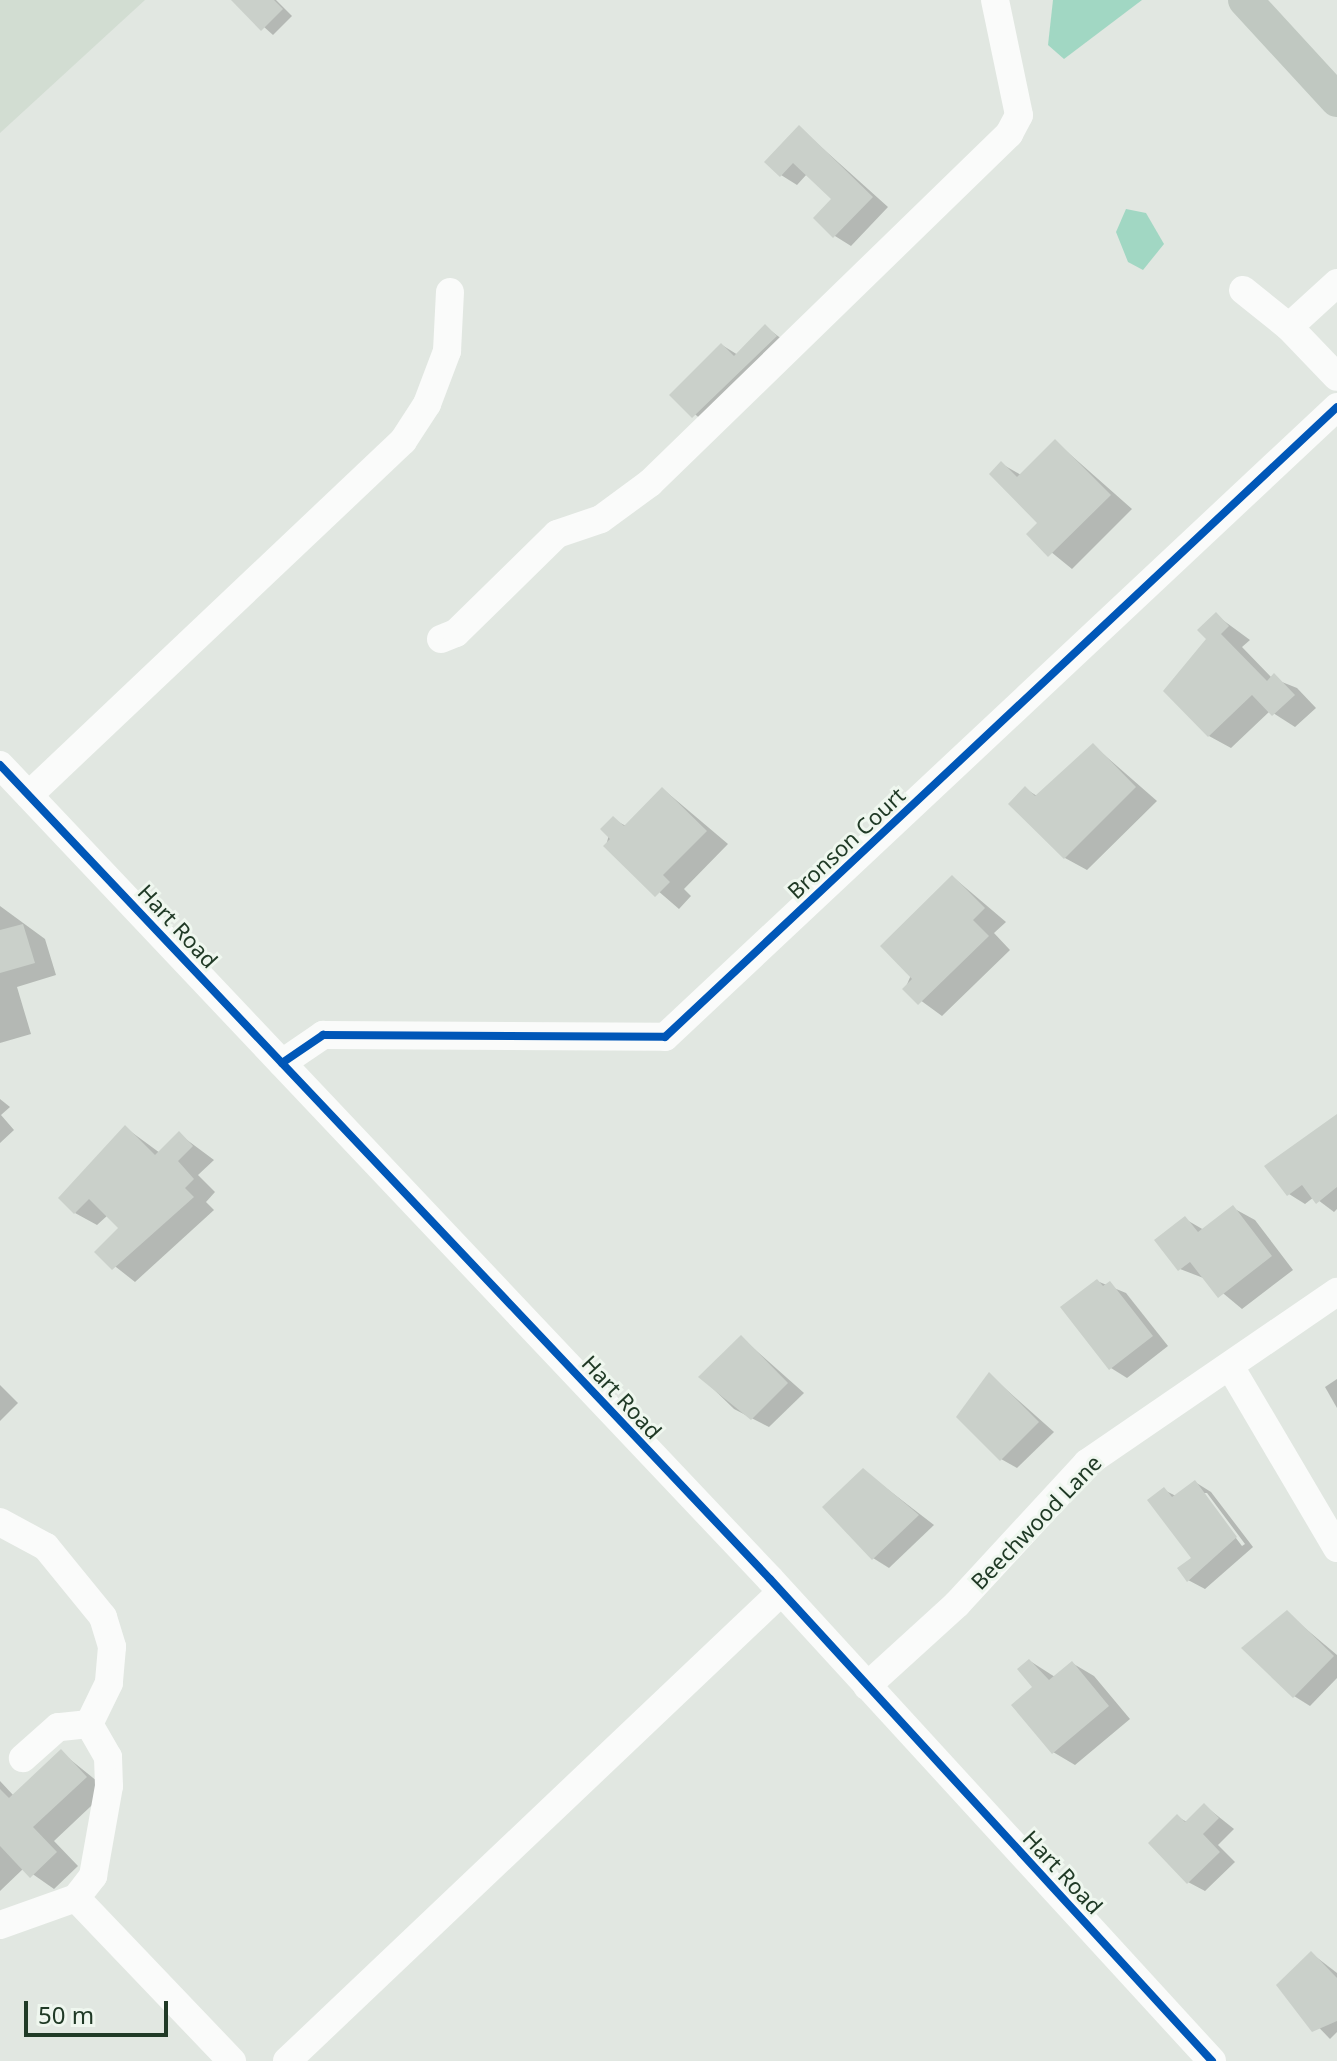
<!DOCTYPE html>
<html>
<head>
<meta charset="utf-8">
<style>
	body { margin:0 }
	#map { position:relative; width:1337px; height:2061px; overflow:hidden; background:#e1e7e1; font-family:"Noto Sans",sans-serif }
	div>[style] { position:absolute }
	.built>* { inset:0; background:#d2ddd2 }
	.water>* { inset:0; background:#a1d7c3 }
	.shadow>* { inset:0; background:#0003 }
	.building>* { inset:0; background:#cad0ca }
	.minor>* { height:28px; margin:-14px; padding:0 14px; transform-origin:14px; border-radius:14px; background:#fafbfa }
	.major>* { height:34px; margin:-17px; padding:0 17px; transform-origin:17px; border-radius:17px; background:#c0c8c1 }
	.cycleway>* { height:8px; margin:-4px; padding:0 4px; transform-origin:4px; border-radius:4px; background:#0057b8 }
	span { translate:-50% -50%; white-space:nowrap; text-align:center; line-height:1.15; -webkit-text-stroke:6px #eff7ef; paint-order:stroke }
	.street-label { font-size:22px; color:#203a26 }
	.scale { position:absolute; left:24px; top:2001px; width:144px; height:36px; box-sizing:border-box; border:4px solid #203a26; border-top:0; padding-left:10px; font-size:24px; line-height:28px; white-space:nowrap; color:#203a26; -webkit-text-stroke:6px #eff7ef; paint-order:stroke }
</style>
</head>
<body>
<div id="map">
	<div class="built">
		<i style="clip-path:polygon(0 0,145px 0,0 133px)"></i>
	</div>
	<div class="water">
		<i style="clip-path:polygon(1053px 0,1142px 0,1064px 59px,1048px 45px)"></i>
		<i style="clip-path:polygon(1126px 209px,1146px 213px,1164px 244px,1143px 270px,1128px 262px,1116px 232px)"></i>
	</div>
	<div class="shadow">
		<i style="clip-path:polygon(234px 0,276px 0,292px 16px,273px 35px)"></i>
		<i style="clip-path:polygon(800px 128px,888px 207px,851px 246px,835px 236px,834px 199px,807px 174px,797px 185px,781px 175px)"></i>
		<i style="clip-path:polygon(766px 327px,791px 346px,709px 426px,672px 395px,722px 345px,738px 355px)"></i>
		<i style="clip-path:polygon(1055px 441px,1132px 509px,1072px 569px,1029px 534px,1040px 523px,1002px 464px,1021px 475px)"></i>
		<i style="clip-path:polygon(1216px 615px,1250px 640px,1242px 647px,1272px 678px,1297px 688px,1316px 708px,1295px 727px,1270px 711px,1231px 748px,1209px 736px,1209px 639px)"></i>
		<i style="clip-path:polygon(1093px 745px,1157px 801px,1087px 870px,1065px 858px,1026px 789px,1037px 796px)"></i>
		<i style="clip-path:polygon(663px 789px,728px 844px,684px 889px,691px 896px,679px 909px,606px 846px,613px 819px,626px 826px)"></i>
		<i style="clip-path:polygon(953px 877px,1006px 922px,994px 933px,1010px 950px,942px 1016px,905px 989px)"></i>
		<i style="clip-path:polygon(0 906px,45px 939px,56px 975px,17px 987px,31px 1034px,0 1043px)"></i>
		<i style="clip-path:polygon(0 1099px,10px 1107px,1px 1115px,14px 1130px,0 1143px)"></i>
		<i style="clip-path:polygon(1337px 1123px,1337px 1209px,1334px 1212px,1314px 1197px,1305px 1204px,1289px 1194px)"></i>
		<i style="clip-path:polygon(126px 1128px,160px 1153px,179px 1134px,214px 1160px,198px 1175px,215px 1192px,206px 1202px,214px 1210px,135px 1282px,97px 1252px,121px 1228px,108px 1215px,97px 1225px,75px 1213px)"></i>
		<i style="clip-path:polygon(1233px 1208px,1255px 1220px,1293px 1270px,1242px 1309px,1206px 1279px,1180px 1269px,1185px 1219px,1204px 1230px)"></i>
		<i style="clip-path:polygon(1097px 1281px,1126px 1293px,1168px 1346px,1127px 1378px,1111px 1368px)"></i>
		<i style="clip-path:polygon(741px 1337px,804px 1393px,769px 1427px,734px 1409px,701px 1377px)"></i>
		<i style="clip-path:polygon(990px 1375px,1054px 1432px,1017px 1468px,1001px 1459px)"></i>
		<i style="clip-path:polygon(1337px 1379px,1337px 1408px,1325px 1387px)"></i>
		<i style="clip-path:polygon(0 1385px,18px 1403px,0 1421px)"></i>
		<i style="clip-path:polygon(864px 1471px,934px 1525px,889px 1568px,873px 1558px)"></i>
		<i style="clip-path:polygon(evenodd,1195px 1482px,1211px 1492px,1253px 1547px,1205px 1589px,1188px 1580px,1193px 1559px,1164px 1490px,1176px 1496px,1195px 1482px,1202px 1493px,1207px 1493px,1245px 1544px,1242px 1546px,1202px 1493px)"></i>
		<i style="clip-path:polygon(1287px 1613px,1337px 1655px,1337px 1678px,1310px 1706px,1294px 1696px)"></i>
		<i style="clip-path:polygon(1030px 1661px,1055px 1677px,1072px 1663px,1094px 1676px,1130px 1719px,1075px 1765px,1053px 1752px)"></i>
		<i style="clip-path:polygon(61px 1752px,108px 1790px,54px 1841px,78px 1866px,54px 1889px,24px 1868px,0 1891px,0 1781px,14px 1796px)"></i>
		<i style="clip-path:polygon(1204px 1805px,1234px 1829px,1218px 1845px,1235px 1862px,1205px 1891px,1188px 1882px,1178px 1817px,1187px 1822px)"></i>
		<i style="clip-path:polygon(1311px 1953px,1337px 1973px,1337px 2032px,1330px 2039px,1278px 1985px)"></i>
	</div>
	<div class="building">
		<i style="clip-path:polygon(231px 0,274px 0,283px 9px,261px 31px)"></i>
		<i style="clip-path:polygon(799px 125px,873px 197px,833px 238px,813px 218px,831px 199px,793px 163px,780px 177px,764px 162px)"></i>
		<i style="clip-path:polygon(765px 324px,777px 336px,692px 418px,669px 395px,721px 343px,734px 356px)"></i>
		<i style="clip-path:polygon(1055px 439px,1111px 495px,1048px 557px,1026px 534px,1037px 523px,989px 474px,1001px 461px,1017px 477px)"></i>
		<i style="clip-path:polygon(1216px 612px,1229px 626px,1221px 634px,1267px 681px,1274px 673px,1295px 695px,1272px 716px,1252px 695px,1208px 737px,1163px 691px,1206px 639px,1197px 630px)"></i>
		<i style="clip-path:polygon(1093px 743px,1136px 787px,1064px 859px,1008px 804px,1025px 786px,1035px 796px)"></i>
		<i style="clip-path:polygon(662px 787px,707px 831px,663px 875px,670px 882px,655px 897px,603px 846px,610px 839px,600px 829px,613px 816px,624px 826px)"></i>
		<i style="clip-path:polygon(952px 875px,985px 908px,973px 920px,989px 936px,918px 1005px,902px 989px,912px 979px,880px 946px)"></i>
		<i style="clip-path:polygon(23px 924px,35px 963px,0 973px,0 930px)"></i>
		<i style="clip-path:polygon(1337px 1114px,1337px 1187px,1316px 1204px,1302px 1185px,1287px 1196px,1264px 1166px)"></i>
		<i style="clip-path:polygon(125px 1125px,155px 1155px,179px 1131px,193px 1146px,178px 1161px,194px 1179px,185px 1188px,194px 1197px,112px 1270px,94px 1252px,118px 1228px,89px 1199px,74px 1214px,58px 1198px)"></i>
		<i style="clip-path:polygon(1233px 1205px,1272px 1256px,1218px 1298px,1190px 1262px,1178px 1271px,1154px 1240px,1185px 1216px,1198px 1232px)"></i>
		<i style="clip-path:polygon(1097px 1279px,1103px 1286px,1110px 1281px,1153px 1336px,1109px 1370px,1060px 1307px)"></i>
		<i style="clip-path:polygon(741px 1335px,788px 1383px,751px 1420px,698px 1377px)"></i>
		<i style="clip-path:polygon(989px 1372px,1039px 1422px,1000px 1461px,956px 1417px)"></i>
		<i style="clip-path:polygon(863px 1468px,919px 1515px,872px 1560px,822px 1507px)"></i>
		<i style="clip-path:polygon(1195px 1480px,1237px 1537px,1187px 1582px,1177px 1568px,1191px 1558px,1147px 1500px,1164px 1487px,1172px 1497px)"></i>
		<i style="clip-path:polygon(1287px 1610px,1334px 1656px,1293px 1698px,1241px 1648px)"></i>
		<i style="clip-path:polygon(1029px 1659px,1049px 1680px,1072px 1661px,1109px 1706px,1052px 1754px,1011px 1705px,1032px 1687px,1017px 1669px)"></i>
		<i style="clip-path:polygon(61px 1749px,87px 1777px,33px 1827px,57px 1852px,30px 1878px,0 1846px,0 1789px,9px 1798px)"></i>
		<i style="clip-path:polygon(1204px 1803px,1219px 1818px,1203px 1834px,1220px 1852px,1187px 1884px,1148px 1843px,1177px 1814px,1185px 1822px)"></i>
		<i style="clip-path:polygon(1311px 1951px,1337px 1978px,1337px 2021px,1312px 2032px,1276px 1985px)"></i>
	</div>
	<div class="minor">
		<i style="left:1337px;top:283px;width:65px;rotate:137.5deg"></i>
		<i style="left:1289px;top:327px;width:69px;rotate:46.2deg"></i>
		<i style="left:1243px;top:290px;width:59px;rotate:38.8deg"></i>
		<i style="left:441px;top:639px;width:16px;rotate:-22deg"></i>
		<i style="left:456px;top:633px;width:141px;rotate:-44.4deg"></i>
		<i style="left:557px;top:534px;width:46px;rotate:-18.8deg"></i>
		<i style="left:601px;top:519px;width:61px;rotate:-36.3deg"></i>
		<i style="left:650px;top:483px;width:501px;rotate:-44.19deg"></i>
		<i style="left:1009px;top:134px;width:21px;rotate:-62deg"></i>
		<i style="left:1019px;top:115px;width:117px;rotate:-101.8deg"></i>
		<i style="left:0;top:765px;width:1120px;rotate:46.59deg"></i>
		<i style="left:770px;top:1579px;width:654px;rotate:47.48deg"></i>
		<i style="left:29px;top:795px;width:515px;rotate:-43.43deg"></i>
		<i style="left:403px;top:441px;width:44px;rotate:-57deg"></i>
		<i style="left:427px;top:404px;width:57px;rotate:-69.3deg"></i>
		<i style="left:447px;top:351px;width:59px;rotate:-87.1deg"></i>
		<i style="left:282px;top:1063px;width:50px;rotate:-34.3deg"></i>
		<i style="left:323px;top:1035px;width:342px;rotate:0.3deg"></i>
		<i style="left:665px;top:1037px;width:921px;rotate:-43.15deg"></i>
		<i style="left:1231px;top:1368px;width:209px;rotate:59.5deg"></i>
		<i style="left:0;top:1522px;width:52px;rotate:28.5deg"></i>
		<i style="left:46px;top:1547px;width:90px;rotate:50.8deg"></i>
		<i style="left:103px;top:1617px;width:31px;rotate:73deg"></i>
		<i style="left:112px;top:1647px;width:36px;rotate:95deg"></i>
		<i style="left:109px;top:1683px;width:46px;rotate:116deg"></i>
		<i style="left:867px;top:1686px;width:122px;rotate:-42.3deg"></i>
		<i style="left:957px;top:1604px;width:192px;rotate:-47.3deg"></i>
		<i style="left:1087px;top:1463px;width:303px;rotate:-34.4deg"></i>
		<i style="left:76px;top:1898px;width:226px;rotate:46.3deg"></i>
		<i style="left:0;top:1925px;width:81px;rotate:-19.6deg"></i>
		<i style="left:76px;top:1898px;width:28px;rotate:-52deg"></i>
		<i style="left:93px;top:1876px;width:91px;rotate:-79.9deg"></i>
		<i style="left:109px;top:1786px;width:29px;rotate:-92deg"></i>
		<i style="left:108px;top:1757px;width:38px;rotate:-120deg"></i>
		<i style="left:89px;top:1724px;width:31px;rotate:174deg"></i>
		<i style="left:58px;top:1727px;width:47px;rotate:138.5deg"></i>
		<i style="left:287px;top:2061px;width:681px;rotate:-43.51deg"></i>
	</div>
	<div class="major">
		<i style="left:1245px;top:0;width:136px;rotate:47.4deg"></i>
	</div>
	<div class="cycleway">
		<i style="left:0;top:765px;width:1120px;rotate:46.59deg"></i>
		<i style="left:770px;top:1579px;width:654px;rotate:47.48deg"></i>
		<i style="left:282px;top:1063px;width:50px;rotate:-34.3deg"></i>
		<i style="left:323px;top:1035px;width:342px;rotate:0.3deg"></i>
		<i style="left:665px;top:1037px;width:921px;rotate:-43.15deg"></i>
	</div>
	<div class="street-label">
		<span style="left:846px;top:843px;rotate:-43deg">Bronson Court</span>
		<span style="left:178px;top:926px;rotate:47deg">Hart Road</span>
		<span style="left:622px;top:1397px;rotate:47deg">Hart Road</span>
		<span style="left:1036px;top:1522px;rotate:-46deg">Beechwood Lane</span>
		<span style="left:1063px;top:1872px;rotate:47deg">Hart Road</span>
	</div>
	<div class="scale">50 m</div>
</div>
</body>
</html>
